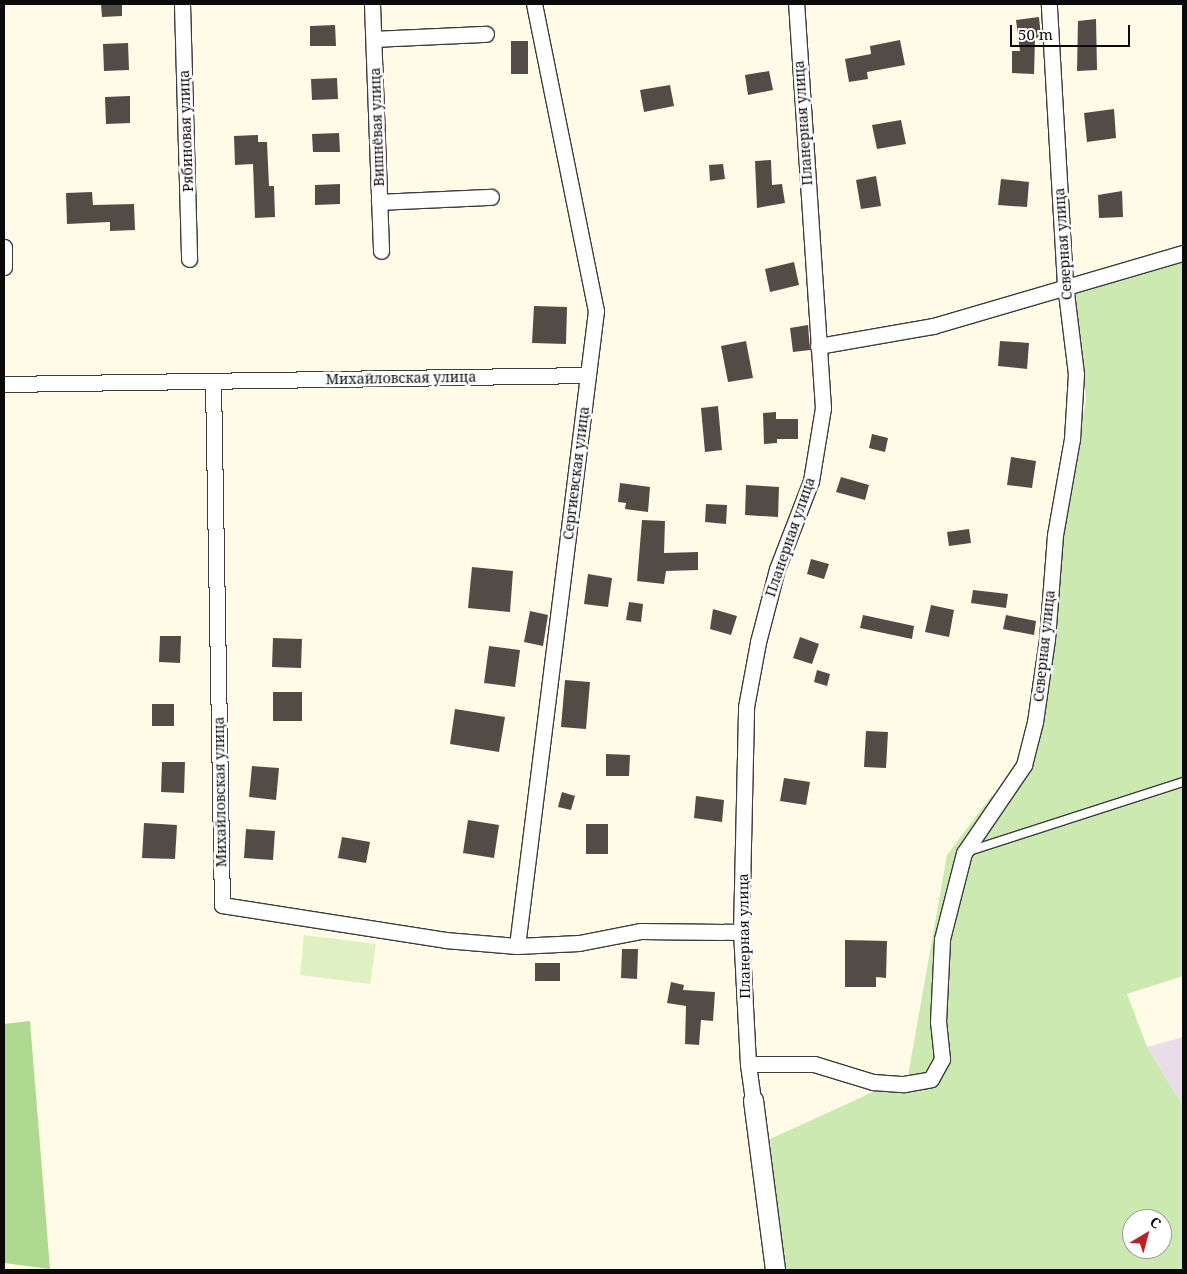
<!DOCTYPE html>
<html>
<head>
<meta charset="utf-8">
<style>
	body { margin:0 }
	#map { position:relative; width:1187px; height:1274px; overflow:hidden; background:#fffbe7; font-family:"Noto Serif",serif }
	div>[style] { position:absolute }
	.industrial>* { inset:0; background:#e9ddea }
	.green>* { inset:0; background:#cce9b1 }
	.forest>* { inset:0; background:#afd990 }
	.pitch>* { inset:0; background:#dff0c3 }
	.building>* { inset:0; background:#534b46 }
	.roads { filter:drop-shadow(1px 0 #3d3d3d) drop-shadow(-1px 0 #3d3d3d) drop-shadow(0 1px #3d3d3d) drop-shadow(0 -1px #3d3d3d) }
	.service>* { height:8px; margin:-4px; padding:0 4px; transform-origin:4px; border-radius:4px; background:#fff }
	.minor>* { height:15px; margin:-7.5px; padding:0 7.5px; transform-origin:7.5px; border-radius:7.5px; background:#fff }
	.tertiary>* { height:19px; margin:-9.5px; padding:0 9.5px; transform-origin:9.5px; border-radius:9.5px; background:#fff }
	span { translate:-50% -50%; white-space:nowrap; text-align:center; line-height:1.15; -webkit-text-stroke:5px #fff; paint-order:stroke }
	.street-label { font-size:14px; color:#0a0a0a }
	.frame { position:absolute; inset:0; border:5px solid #0a0a0a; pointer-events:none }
	.north { position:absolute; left:1122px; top:1209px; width:50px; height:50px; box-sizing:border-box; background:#fff; border:1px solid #9d9d9d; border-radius:50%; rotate:37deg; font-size:14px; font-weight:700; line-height:20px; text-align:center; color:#0a0a0a }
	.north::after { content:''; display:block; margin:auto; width:18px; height:22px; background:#ba2123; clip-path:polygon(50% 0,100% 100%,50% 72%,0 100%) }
	.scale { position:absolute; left:1010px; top:25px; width:120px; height:22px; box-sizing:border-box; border:2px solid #0a0a0a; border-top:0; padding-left:6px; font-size:15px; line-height:18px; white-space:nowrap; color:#0a0a0a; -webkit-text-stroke:4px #fff; paint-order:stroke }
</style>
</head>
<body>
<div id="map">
	<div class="industrial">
		<i style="clip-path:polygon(1183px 1037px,1183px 1106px,1147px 1047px)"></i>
	</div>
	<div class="green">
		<i style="clip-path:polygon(evenodd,1183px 257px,1183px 976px,1127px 994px,1147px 1047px,1183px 1106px,1183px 1270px,782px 1270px,770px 1139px,908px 1076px,947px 855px,992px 795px,1005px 803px,1027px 770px,1061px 530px,1086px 400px,1075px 289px,1183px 257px,1132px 1219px,1162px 1219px,1162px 1249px,1132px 1249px,1132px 1219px)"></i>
	</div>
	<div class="forest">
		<i style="clip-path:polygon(30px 1021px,50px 1269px,4px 1263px,4px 1024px)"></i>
	</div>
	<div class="pitch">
		<i style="clip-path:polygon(304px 935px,376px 944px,370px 984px,300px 975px)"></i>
	</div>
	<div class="building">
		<i style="clip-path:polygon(101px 4px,122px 4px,122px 16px,102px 17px)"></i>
		<i style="clip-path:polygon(1039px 17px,1041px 37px,1035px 38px,1034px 74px,1012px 73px,1012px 51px,1020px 51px,1016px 20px)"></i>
		<i style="clip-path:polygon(1096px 19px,1097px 70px,1077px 71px,1078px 21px)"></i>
		<i style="clip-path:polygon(335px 25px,336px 46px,310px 46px,310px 26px)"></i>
		<i style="clip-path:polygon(900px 40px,905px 65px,867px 72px,868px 79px,849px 82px,845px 59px,871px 54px,870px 46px)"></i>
		<i style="clip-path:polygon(511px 41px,528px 41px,528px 74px,511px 74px)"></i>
		<i style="clip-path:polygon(128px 43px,129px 70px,104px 71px,103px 44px)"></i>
		<i style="clip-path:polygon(769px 71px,773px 90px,748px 95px,745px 75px)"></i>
		<i style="clip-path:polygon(337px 78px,338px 99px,312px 100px,311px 79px)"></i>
		<i style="clip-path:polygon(670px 85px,674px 106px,644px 112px,640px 90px)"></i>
		<i style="clip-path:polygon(130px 96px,130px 123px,106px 124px,105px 97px)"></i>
		<i style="clip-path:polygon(1114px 109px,1116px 138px,1087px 142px,1084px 113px)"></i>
		<i style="clip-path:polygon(901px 120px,906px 144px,877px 149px,872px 125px)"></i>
		<i style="clip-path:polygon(339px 133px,340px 152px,313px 152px,312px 134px)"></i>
		<i style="clip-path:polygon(258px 135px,258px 142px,267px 142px,269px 186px,274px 186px,275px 217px,255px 218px,253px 164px,235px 165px,234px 136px)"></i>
		<i style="clip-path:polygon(771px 160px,772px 185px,782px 184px,785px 203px,757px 208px,755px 161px)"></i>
		<i style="clip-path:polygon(723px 164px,725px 179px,710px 181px,709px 165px)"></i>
		<i style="clip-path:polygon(876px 176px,881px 206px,861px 209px,856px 180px)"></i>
		<i style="clip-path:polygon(1001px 179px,1029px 182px,1027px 207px,998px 205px)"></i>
		<i style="clip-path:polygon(340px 184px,340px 204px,315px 205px,315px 185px)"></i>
		<i style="clip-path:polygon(1122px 191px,1123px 217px,1099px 218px,1098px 195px)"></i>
		<i style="clip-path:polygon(92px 192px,93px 205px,134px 204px,135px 230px,110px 231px,110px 222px,67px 224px,66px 193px)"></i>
		<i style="clip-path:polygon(794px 262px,799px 285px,770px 292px,765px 269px)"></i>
		<i style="clip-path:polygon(534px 306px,567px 307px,566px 344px,532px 343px)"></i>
		<i style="clip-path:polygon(808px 325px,810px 350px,793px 352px,790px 328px)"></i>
		<i style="clip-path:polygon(746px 341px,753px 378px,728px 382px,721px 346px)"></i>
		<i style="clip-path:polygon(1000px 341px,1029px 343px,1027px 369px,998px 366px)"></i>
		<i style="clip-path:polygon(718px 406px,722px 450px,705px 452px,701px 408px)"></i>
		<i style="clip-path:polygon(776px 412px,776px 419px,798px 419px,798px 439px,777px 439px,777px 443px,764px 444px,763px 413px)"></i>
		<i style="clip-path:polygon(872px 434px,888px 438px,885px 452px,869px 448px)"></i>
		<i style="clip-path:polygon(1011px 457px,1036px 461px,1032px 488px,1007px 485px)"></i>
		<i style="clip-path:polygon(841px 477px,869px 485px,865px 500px,836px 492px)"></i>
		<i style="clip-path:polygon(620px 483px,650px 487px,648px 512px,625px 509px,626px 503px,618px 502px)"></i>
		<i style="clip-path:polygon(746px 485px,779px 487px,778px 517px,745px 515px)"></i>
		<i style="clip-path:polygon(706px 504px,727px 505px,726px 524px,705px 522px)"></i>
		<i style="clip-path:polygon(642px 520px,665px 521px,664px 553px,698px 552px,698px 570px,666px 571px,664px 584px,637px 581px)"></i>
		<i style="clip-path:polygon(969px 529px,971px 543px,949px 546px,947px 532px)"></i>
		<i style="clip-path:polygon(811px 559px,829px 564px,824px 579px,807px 574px)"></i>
		<i style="clip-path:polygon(472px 567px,513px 571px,510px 612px,468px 608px)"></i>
		<i style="clip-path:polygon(588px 574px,612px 578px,608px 607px,584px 604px)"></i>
		<i style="clip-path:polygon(973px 590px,1008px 594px,1006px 608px,971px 603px)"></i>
		<i style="clip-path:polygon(629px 602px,643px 604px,641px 622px,626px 620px)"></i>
		<i style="clip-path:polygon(931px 605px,954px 610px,949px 637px,925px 632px)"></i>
		<i style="clip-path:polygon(713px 609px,737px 616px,731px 635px,710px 629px)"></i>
		<i style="clip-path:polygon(530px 611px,548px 615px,543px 646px,524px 642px)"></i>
		<i style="clip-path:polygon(863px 615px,914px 626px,912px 639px,860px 628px)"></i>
		<i style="clip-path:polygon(1006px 615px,1036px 621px,1034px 635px,1003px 629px)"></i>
		<i style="clip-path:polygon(160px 636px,181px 636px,180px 663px,159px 662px)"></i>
		<i style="clip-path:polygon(800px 637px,819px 644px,812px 664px,793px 658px)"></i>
		<i style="clip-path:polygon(273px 638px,302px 639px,301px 668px,272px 667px)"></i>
		<i style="clip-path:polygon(489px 646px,520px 650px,515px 687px,484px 683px)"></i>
		<i style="clip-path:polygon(817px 670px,830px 674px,827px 686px,814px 682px)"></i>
		<i style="clip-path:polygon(565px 680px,590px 682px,586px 729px,561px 727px)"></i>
		<i style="clip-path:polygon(273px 692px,302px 692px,302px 721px,273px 721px)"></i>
		<i style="clip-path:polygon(152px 704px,174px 704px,174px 726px,152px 726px)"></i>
		<i style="clip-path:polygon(455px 709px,505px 717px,499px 752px,450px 744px)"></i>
		<i style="clip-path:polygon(866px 731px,888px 732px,886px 768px,864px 767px)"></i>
		<i style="clip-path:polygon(606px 754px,630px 755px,629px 776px,606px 776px)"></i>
		<i style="clip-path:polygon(162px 762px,185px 762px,184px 793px,161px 792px)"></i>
		<i style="clip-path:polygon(252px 766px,279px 768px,276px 800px,249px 797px)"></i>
		<i style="clip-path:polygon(784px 778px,810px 782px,806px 805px,780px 801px)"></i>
		<i style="clip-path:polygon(562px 792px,575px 796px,571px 810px,558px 807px)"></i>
		<i style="clip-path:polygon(696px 796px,724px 800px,722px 822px,694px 818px)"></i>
		<i style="clip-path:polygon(468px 820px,499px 825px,494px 858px,463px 853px)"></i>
		<i style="clip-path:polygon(144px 823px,177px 825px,175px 859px,142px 858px)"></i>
		<i style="clip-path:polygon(586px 824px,608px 824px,608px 854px,586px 854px)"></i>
		<i style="clip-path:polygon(246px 829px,275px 831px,273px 860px,244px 858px)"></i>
		<i style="clip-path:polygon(342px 837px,370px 842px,366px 863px,338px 858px)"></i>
		<i style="clip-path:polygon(845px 940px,887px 941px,886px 978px,876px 977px,876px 987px,845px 987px)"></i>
		<i style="clip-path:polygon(622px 949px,638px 949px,637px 979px,621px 978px)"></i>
		<i style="clip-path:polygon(535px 963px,560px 963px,560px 981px,535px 981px)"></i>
		<i style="clip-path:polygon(671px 982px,684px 985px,683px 990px,715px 992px,713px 1021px,701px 1020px,699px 1045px,685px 1044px,686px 1006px,667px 1003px)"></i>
	</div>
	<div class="roads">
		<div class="service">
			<i style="left:966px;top:852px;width:228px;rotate:-17.9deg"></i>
		</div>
		<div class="minor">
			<i style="left:182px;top:4px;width:255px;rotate:88.4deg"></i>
			<i style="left:372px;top:4px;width:247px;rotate:87.9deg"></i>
			<i style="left:374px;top:39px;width:112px;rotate:-2.6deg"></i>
			<i style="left:379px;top:202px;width:112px;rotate:-2.6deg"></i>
			<i style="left:4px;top:247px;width:20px;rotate:90deg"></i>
			<i style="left:818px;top:346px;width:117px;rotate:-9.9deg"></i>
			<i style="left:933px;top:326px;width:260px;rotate:-16.3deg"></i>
			<i style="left:213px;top:381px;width:524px;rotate:89.02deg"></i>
			<i style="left:222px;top:905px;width:226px;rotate:8.9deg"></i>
			<i style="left:445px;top:940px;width:72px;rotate:4.8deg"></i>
			<i style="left:517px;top:946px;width:62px;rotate:-2.8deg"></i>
			<i style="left:579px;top:943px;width:62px;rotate:-11.1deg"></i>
			<i style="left:640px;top:931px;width:101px;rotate:0.6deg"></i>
			<i style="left:4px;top:384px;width:584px;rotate:-0.88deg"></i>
			<i style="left:517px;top:946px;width:640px;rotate:-82.91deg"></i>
			<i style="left:596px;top:311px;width:313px;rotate:-101.4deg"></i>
			<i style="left:748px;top:1064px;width:66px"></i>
			<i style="left:814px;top:1064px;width:62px;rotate:17deg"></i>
			<i style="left:873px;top:1082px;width:31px;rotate:4deg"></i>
			<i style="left:904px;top:1084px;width:27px;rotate:-10deg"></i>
			<i style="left:931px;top:1079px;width:23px;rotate:-61deg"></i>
			<i style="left:942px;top:1059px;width:37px;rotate:-96deg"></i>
			<i style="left:938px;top:1022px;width:83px;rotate:-87.2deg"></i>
			<i style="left:942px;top:939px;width:89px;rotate:-75.7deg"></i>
			<i style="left:964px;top:853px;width:107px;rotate:-55.7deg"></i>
			<i style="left:1024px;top:765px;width:44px;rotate:-75.7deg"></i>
			<i style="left:1035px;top:722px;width:84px;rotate:-81.8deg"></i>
			<i style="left:1047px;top:639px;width:104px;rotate:-85.6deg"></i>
			<i style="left:1055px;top:535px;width:97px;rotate:-80deg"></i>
			<i style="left:1072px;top:439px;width:65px;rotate:-86.5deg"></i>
			<i style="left:1076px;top:374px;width:90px;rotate:-97deg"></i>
			<i style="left:1065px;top:285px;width:281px;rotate:-93.3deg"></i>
			<i style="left:753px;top:1100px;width:36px;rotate:-98deg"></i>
			<i style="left:748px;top:1064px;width:132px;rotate:-93deg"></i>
			<i style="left:741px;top:932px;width:225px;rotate:-88.7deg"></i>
			<i style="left:746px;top:707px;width:66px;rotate:-79.5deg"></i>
			<i style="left:758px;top:642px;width:75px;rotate:-75.4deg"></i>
			<i style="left:777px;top:569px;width:94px;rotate:-68.9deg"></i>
			<i style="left:811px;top:481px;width:74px;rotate:-80.7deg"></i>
			<i style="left:823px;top:408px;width:405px;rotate:-93.8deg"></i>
		</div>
		<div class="tertiary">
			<i style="left:753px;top:1100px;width:171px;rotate:82.6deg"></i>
		</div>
	</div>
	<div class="street-label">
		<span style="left:803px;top:123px;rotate:-94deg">Планерная улица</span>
		<span style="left:377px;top:127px;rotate:-92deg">Вишнёвая улица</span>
		<span style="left:186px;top:131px;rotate:-92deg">Рябиновая улица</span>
		<span style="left:1063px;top:244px;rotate:-94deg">Северная улица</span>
		<span style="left:401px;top:378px;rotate:-1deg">Михайловская улица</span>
		<span style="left:576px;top:473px;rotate:-83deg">Сергиевская улица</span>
		<span style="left:790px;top:537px;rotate:-71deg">Планерная улица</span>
		<span style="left:1044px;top:646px;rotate:-84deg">Северная улица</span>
		<span style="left:220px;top:792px;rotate:-91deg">Михайловская улица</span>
		<span style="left:744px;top:936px;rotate:-91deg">Планерная улица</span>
	</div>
	<div class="frame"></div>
	<div class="north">С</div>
	<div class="scale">50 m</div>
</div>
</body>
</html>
